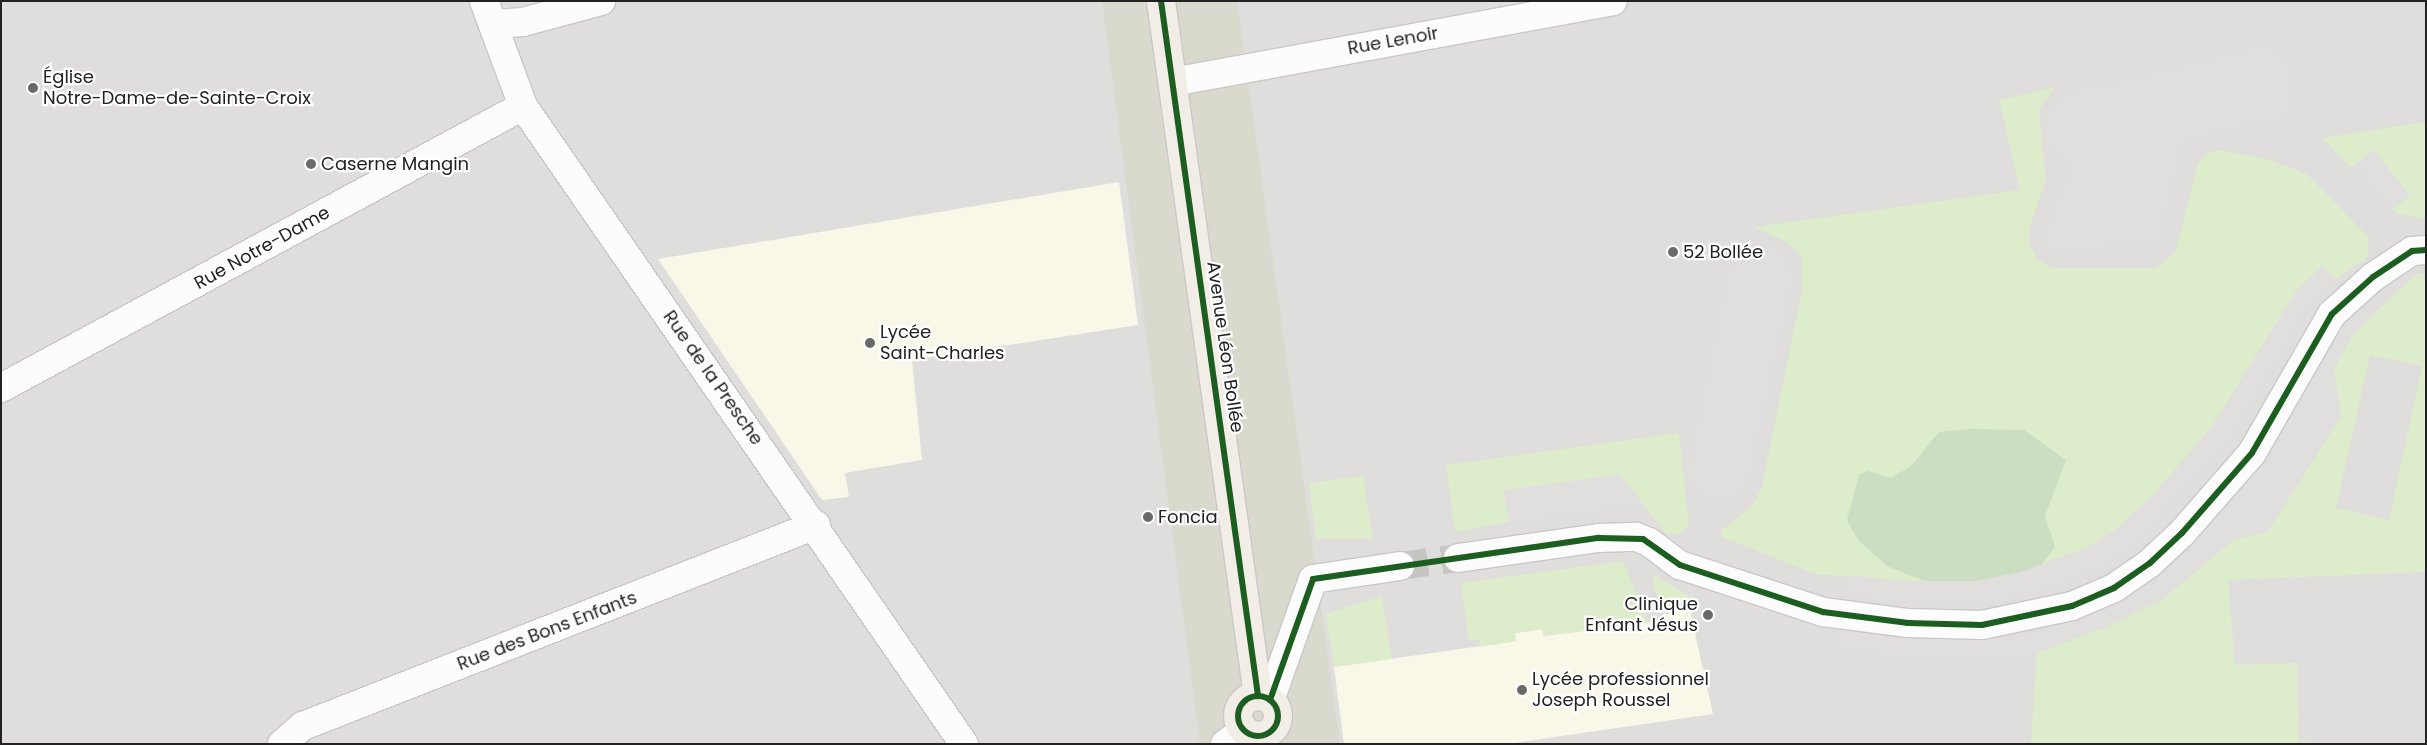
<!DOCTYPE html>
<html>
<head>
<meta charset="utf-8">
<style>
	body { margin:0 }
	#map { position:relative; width:2427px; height:745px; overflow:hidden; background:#f0eeeb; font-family:Poppins,sans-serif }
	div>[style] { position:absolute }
	.residential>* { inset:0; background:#dfdedc }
	.education>* { inset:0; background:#f8f7e8 }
	.construction>* { inset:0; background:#d9d9cd }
	.grass>* { inset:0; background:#ddeccb }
	.forest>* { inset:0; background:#cbdec1 }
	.parking>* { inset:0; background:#e0dfde }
	.minor-tunnel>* { height:28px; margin-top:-14px; transform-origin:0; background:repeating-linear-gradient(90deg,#c7c5c3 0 28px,transparent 0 42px) }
	.roads { filter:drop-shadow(1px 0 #c9c8c7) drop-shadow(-1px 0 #c9c8c7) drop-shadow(0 1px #c9c8c7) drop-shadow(0 -1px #c9c8c7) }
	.minor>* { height:28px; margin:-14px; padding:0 14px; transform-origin:14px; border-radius:14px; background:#fdfcfc }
	.major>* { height:28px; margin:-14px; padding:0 14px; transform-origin:14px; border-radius:14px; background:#f3ede7 }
	.major>.ring { margin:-14px; padding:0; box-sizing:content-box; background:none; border:28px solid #f3ede7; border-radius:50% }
	.cycleway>* { height:6px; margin:-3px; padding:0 3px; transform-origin:3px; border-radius:3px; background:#1b5e20 }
	.cycleway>.ring { margin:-3px; padding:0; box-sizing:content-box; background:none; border:6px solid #1b5e20; border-radius:50% }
	.dots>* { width:14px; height:14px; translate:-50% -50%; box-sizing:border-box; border:2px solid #fff; border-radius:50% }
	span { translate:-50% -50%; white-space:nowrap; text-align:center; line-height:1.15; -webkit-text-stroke:4.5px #fff; paint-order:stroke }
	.street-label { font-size:18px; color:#222 }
	.poi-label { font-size:18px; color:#222 }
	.left { translate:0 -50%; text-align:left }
	.right { translate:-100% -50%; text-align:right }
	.frame { position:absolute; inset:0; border:2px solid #222; pointer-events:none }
</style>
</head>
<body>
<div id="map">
	<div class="residential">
		<i style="clip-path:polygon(1px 1px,2426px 1px,2426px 744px,1px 744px)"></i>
	</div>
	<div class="education">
		<i style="clip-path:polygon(1119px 182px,1138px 325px,912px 360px,922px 460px,845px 473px,849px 497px,822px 500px,658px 259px)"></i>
		<i style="clip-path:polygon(1698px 601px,1691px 615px,1713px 714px,1507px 744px,1344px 744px,1334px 667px,1516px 641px,1515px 633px,1543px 629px,1544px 636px,1648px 623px)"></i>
	</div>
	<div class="construction">
		<i style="clip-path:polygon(1102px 1px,1237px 1px,1340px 744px,1200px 744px)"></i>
	</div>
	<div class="grass">
		<i style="clip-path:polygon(2055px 87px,2039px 110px,2046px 181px,2031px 222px,2029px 242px,2037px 260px,2054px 268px,2156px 268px,2175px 253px,2198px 164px,2206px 154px,2221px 150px,2274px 161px,2308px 175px,2368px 237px,2368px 257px,2336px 279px,2322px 267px,2297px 290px,2211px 428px,2150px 498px,2116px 529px,2088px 547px,2024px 571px,1975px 581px,1907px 581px,1815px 574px,1722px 537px,1721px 531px,1753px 505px,1762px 486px,1802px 291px,1802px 257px,1787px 242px,1754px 227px,2020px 190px,1999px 100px)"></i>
		<i style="clip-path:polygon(2425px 122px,2426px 219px,2398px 214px,2392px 209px,2410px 196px,2374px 151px,2351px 168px,2322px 138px)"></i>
		<i style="clip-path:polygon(evenodd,2426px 273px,2426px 572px,2228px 580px,2235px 665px,2297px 663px,2299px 741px,2321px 744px,2031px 744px,2037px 653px,2106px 627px,2161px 600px,2235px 539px,2268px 531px,2341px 416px,2334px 369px,2353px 334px,2416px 274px,2426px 273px,2370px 355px,2422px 366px,2389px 520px,2336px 508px,2370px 355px)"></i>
		<i style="clip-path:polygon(1679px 433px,1689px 526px,1679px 535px,1666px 533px,1620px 475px,1504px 490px,1509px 522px,1455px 532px,1446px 465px)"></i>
		<i style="clip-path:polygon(1363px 476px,1373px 539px,1316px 539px,1309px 483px)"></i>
		<i style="clip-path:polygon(1623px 561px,1648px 623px,1543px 636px,1542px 629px,1515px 633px,1516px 641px,1480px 647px,1479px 639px,1469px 640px,1461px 583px)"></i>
		<i style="clip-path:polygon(1653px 574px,1698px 601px,1668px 613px,1654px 589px)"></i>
		<i style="clip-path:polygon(1382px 596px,1392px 659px,1334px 667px,1326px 614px)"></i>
	</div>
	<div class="forest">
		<i style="clip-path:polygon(1970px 429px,2024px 430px,2066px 460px,2045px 516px,2055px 547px,2033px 576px,1946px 590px,1887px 566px,1858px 540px,1847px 520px,1859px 475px,1868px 471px,1891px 478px,1911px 466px,1939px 432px)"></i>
	</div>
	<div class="parking">
		<i style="clip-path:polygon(2261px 48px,2272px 48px,2288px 64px,2291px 89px,2284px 122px,2260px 120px,2183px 139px,2157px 240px,2055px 252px,2047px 248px,2043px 239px,2072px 167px,2049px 139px,2048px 123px,2052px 105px,2072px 93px)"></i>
		<i style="clip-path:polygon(2374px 150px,2410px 196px,2392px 209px,2356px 164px)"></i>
		<i style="clip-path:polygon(1768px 245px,1786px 260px,1791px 282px,1747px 484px,1728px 498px,1706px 498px,1695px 489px,1689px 474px,1728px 274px,1743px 254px)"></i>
		<i style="clip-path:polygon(2322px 266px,2336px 279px,2306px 307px,2230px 439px,2131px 545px,2097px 568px,2029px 594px,1974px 603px,1901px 601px,1845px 594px,1848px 575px,1907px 581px,1975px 581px,2024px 571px,2088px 547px,2116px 529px,2150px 498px,2211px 428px,2297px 290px)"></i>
		<i style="clip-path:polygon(2363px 307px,2371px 316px,2353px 334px,2334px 369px,2341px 416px,2268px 531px,2235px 539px,2164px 598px,2106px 627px,2019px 659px,1931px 660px,1836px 649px,1839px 630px,1913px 640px,1991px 641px,2046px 632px,2119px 605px,2154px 580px,2187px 550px,2257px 470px,2337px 330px)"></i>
		<i style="clip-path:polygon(1620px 475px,1642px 504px,1509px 522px,1503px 490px)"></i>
	</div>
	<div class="minor-tunnel">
		<i style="left:1400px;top:566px;width:59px;rotate:-7.9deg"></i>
	</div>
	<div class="roads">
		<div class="minor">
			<i style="left:484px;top:1px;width:112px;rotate:69.6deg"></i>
			<i style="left:523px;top:106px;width:776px;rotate:55.35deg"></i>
			<i style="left:495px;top:24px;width:28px;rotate:-4deg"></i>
			<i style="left:523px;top:22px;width:81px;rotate:-15.1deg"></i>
			<i style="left:1173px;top:82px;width:447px;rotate:-10.4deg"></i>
			<i style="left:1px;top:388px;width:593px;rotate:-28.38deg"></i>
			<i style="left:1458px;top:558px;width:142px;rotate:-8.1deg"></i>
			<i style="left:1599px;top:538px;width:37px;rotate:-2deg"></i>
			<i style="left:1636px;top:537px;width:14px;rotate:21deg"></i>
			<i style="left:1649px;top:542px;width:39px;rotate:37deg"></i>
			<i style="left:1680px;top:565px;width:151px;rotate:18.2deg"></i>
			<i style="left:1823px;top:612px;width:86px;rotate:7.4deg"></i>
			<i style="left:1908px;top:623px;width:74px;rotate:1.5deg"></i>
			<i style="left:1982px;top:625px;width:92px;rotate:-11.9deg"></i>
			<i style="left:2072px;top:606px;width:46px;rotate:-23.2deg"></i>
			<i style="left:2114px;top:588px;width:44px;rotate:-34.8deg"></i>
			<i style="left:2150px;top:563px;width:44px;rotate:-43.2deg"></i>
			<i style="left:2182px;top:533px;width:106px;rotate:-48.8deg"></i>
			<i style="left:2252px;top:453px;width:160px;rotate:-60.1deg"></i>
			<i style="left:2332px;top:314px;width:55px;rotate:-42.1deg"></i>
			<i style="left:2373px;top:277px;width:47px;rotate:-33.7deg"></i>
			<i style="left:2412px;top:251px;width:14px;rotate:-4deg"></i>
			<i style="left:1270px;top:700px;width:128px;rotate:-70.4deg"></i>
			<i style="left:1313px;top:579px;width:88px;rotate:-8.5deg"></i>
			<i style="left:282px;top:744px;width:28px;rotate:-41deg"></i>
			<i style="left:303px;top:726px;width:551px;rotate:-21.4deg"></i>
			<i style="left:1225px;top:744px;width:24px;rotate:-36deg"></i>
		</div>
		<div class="major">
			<i style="left:1161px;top:1px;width:702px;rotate:82.05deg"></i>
			<i class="ring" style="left:1238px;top:696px;width:12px;height:12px"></i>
		</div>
	</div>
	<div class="cycleway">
		<i style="left:1161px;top:1px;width:702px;rotate:82.05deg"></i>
		<i class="ring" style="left:1238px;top:696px;width:34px;height:34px"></i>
		<i style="left:1270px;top:700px;width:128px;rotate:-70.4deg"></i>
		<i style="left:1313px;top:579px;width:289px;rotate:-8.2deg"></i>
		<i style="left:1599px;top:538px;width:44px;rotate:1.3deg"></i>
		<i style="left:1643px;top:539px;width:45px;rotate:35.1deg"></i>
		<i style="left:1680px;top:565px;width:151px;rotate:18.2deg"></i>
		<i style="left:1823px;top:612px;width:86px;rotate:7.4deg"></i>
		<i style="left:1908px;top:623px;width:74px;rotate:1.5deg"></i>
		<i style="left:1982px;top:625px;width:92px;rotate:-11.9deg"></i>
		<i style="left:2072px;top:606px;width:46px;rotate:-23.2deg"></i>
		<i style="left:2114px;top:588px;width:44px;rotate:-34.8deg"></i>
		<i style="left:2150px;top:563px;width:44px;rotate:-43.2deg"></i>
		<i style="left:2182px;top:533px;width:106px;rotate:-48.8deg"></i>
		<i style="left:2252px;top:453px;width:160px;rotate:-60.1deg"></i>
		<i style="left:2332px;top:314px;width:55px;rotate:-42.1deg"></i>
		<i style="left:2373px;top:277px;width:47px;rotate:-33.7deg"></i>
		<i style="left:2412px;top:251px;width:14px;rotate:-4deg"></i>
	</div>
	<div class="dots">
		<i style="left:33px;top:88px;background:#6a6968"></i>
		<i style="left:311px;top:164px;background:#6a6968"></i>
		<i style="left:1673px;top:252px;background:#6a6968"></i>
		<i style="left:870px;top:343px;background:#6a6968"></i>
		<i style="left:1148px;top:517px;background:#6a6968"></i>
		<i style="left:1708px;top:615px;background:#6a6968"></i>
		<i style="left:1522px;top:690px;background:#6a6968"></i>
	</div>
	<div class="street-label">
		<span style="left:1393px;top:41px;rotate:-10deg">Rue Lenoir</span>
		<span style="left:262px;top:248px;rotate:-29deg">Rue Notre-Dame</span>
		<span style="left:1225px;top:347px;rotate:82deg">Avenue Léon Bollée</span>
		<span style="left:713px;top:378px;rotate:55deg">Rue de la Presche</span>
		<span style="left:547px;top:631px;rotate:-21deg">Rue des Bons Enfants</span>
	</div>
	<div class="poi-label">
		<span class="left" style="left:43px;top:88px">Église<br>Notre-Dame-de-Sainte-Croix</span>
		<span class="left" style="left:321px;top:164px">Caserne Mangin</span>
		<span class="left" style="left:1683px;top:252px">52 Bollée</span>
		<span class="left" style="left:880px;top:343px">Lycée<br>Saint-Charles</span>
		<span class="left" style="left:1158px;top:517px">Foncia</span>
		<span class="right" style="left:1698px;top:615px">Clinique<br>Enfant Jésus</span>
		<span class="left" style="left:1532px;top:690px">Lycée professionnel<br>Joseph Roussel</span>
	</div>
	<div class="frame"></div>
</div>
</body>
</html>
